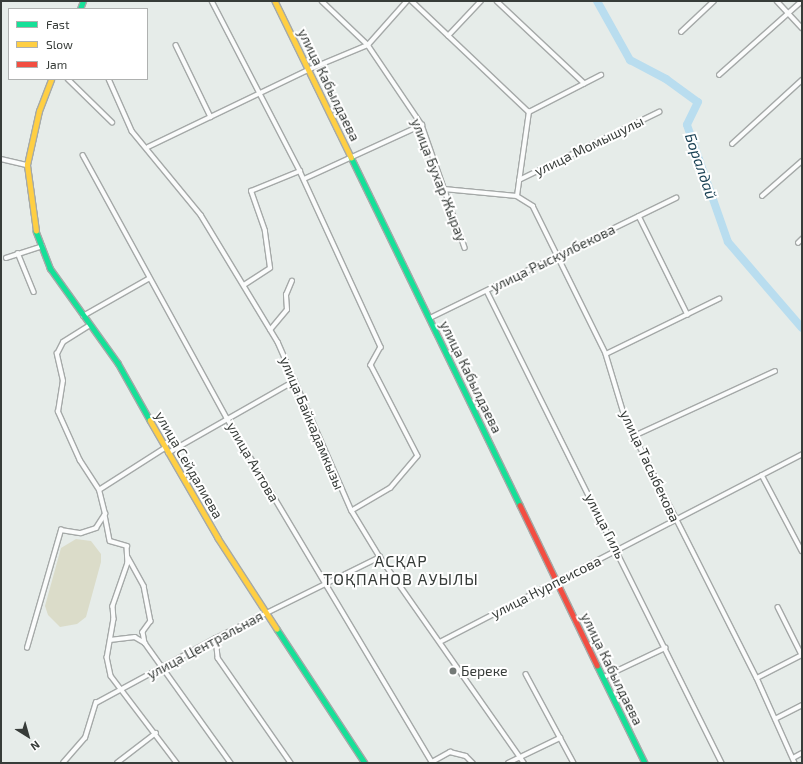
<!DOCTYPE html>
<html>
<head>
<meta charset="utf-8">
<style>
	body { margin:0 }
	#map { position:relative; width:803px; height:764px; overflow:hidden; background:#e6ece9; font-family:"Exo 2",sans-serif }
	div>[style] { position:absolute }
	.green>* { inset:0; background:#dbdcc9 }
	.river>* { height:8px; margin:-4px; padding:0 4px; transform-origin:4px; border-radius:4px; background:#b9ddef }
	.roads { filter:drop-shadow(1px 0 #a5a9a8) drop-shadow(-1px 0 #a5a9a8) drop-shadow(0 1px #a5a9a8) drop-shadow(0 -1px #a5a9a8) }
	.street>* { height:3.5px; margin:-1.75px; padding:0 1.75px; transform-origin:1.75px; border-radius:1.75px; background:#fbfcfc }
	.fast>* { height:4.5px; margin:-2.25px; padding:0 2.25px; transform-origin:2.25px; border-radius:2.25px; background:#16e098 }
	.slow>* { height:4.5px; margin:-2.25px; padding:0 2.25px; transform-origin:2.25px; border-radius:2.25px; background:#ffcf43 }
	.jam>* { height:4.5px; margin:-2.25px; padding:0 2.25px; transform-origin:2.25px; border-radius:2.25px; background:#f24e42 }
	.dots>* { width:11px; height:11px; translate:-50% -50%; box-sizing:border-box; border:2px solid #fff; border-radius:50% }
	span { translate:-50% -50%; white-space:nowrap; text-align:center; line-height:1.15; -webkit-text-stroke:4px #fff; paint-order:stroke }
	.street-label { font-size:14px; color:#373c39 }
	.poi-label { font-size:14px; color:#373c39 }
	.left { translate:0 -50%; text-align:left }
	.water-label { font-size:15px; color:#173f52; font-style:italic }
	.quarter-label { font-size:16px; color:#373c39; letter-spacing:1px }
	.frame { position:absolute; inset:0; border:2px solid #373c39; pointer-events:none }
	.legend { position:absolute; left:8px; top:8px; width:140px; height:72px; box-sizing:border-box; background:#fff; border:1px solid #afb1b0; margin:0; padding:5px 7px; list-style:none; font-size:12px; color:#373c39 }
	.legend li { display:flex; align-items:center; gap:8px; height:20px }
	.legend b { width:20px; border:1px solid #afb1b0 }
	.north { position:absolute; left:8px; top:716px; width:40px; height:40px; -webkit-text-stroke:3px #fff; paint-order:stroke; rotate:143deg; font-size:11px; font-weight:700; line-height:16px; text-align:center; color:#373c39 }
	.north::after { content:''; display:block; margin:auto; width:14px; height:18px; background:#373c39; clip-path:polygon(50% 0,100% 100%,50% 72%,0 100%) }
</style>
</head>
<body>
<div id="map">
	<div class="green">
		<i style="clip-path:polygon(76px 539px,91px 541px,101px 554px,101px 562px,86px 617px,77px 624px,60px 627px,48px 615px,45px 606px,61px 548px)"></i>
	</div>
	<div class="river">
		<i style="left:597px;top:1px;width:68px;rotate:60.8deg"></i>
		<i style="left:630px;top:60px;width:41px;rotate:27.8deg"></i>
		<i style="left:666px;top:79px;width:39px;rotate:36deg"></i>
		<i style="left:698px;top:102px;width:25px;rotate:116deg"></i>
		<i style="left:687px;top:125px;width:124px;rotate:70.7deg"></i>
		<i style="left:728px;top:242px;width:113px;rotate:49.3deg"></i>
	</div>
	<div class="roads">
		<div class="street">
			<i style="left:212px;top:1px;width:191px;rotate:62.6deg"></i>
			<i style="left:300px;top:171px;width:194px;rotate:65.3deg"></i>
			<i style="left:381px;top:347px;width:21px;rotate:119deg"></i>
			<i style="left:371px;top:365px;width:102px;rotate:62.7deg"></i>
			<i style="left:418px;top:456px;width:42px;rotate:130.2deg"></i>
			<i style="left:391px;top:488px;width:45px;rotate:149.5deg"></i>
			<i style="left:322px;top:1px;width:64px;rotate:43.7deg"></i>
			<i style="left:368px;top:45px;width:97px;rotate:56deg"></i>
			<i style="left:422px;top:125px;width:130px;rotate:70.7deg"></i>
			<i style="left:412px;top:1px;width:161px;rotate:43.5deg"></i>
			<i style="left:497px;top:1px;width:120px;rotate:43.3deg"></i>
			<i style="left:777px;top:1px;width:37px;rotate:47deg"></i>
			<i style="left:681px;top:32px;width:45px;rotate:-43.2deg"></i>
			<i style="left:448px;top:36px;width:48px;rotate:-46.7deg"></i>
			<i style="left:176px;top:45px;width:80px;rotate:64.1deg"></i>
			<i style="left:719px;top:75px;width:111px;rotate:-41.7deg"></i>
			<i style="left:68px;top:79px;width:62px;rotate:44.3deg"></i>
			<i style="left:109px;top:79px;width:57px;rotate:66.1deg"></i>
			<i style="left:132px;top:131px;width:109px;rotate:50.6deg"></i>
			<i style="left:201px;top:215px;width:149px;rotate:58.8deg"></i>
			<i style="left:278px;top:342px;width:184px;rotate:66.4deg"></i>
			<i style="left:352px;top:511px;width:54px;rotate:58.7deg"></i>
			<i style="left:380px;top:557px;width:251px;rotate:55deg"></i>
			<i style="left:529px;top:112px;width:81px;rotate:-27.2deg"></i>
			<i style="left:732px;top:144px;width:95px;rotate:-42.4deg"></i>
			<i style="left:148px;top:147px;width:180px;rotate:-25.7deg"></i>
			<i style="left:310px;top:69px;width:63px;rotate:-22.5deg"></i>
			<i style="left:368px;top:45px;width:59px;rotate:-48.4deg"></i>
			<i style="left:83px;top:155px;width:300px;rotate:61.3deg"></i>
			<i style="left:227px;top:418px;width:402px;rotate:59.2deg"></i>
			<i style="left:1px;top:159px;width:27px;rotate:13deg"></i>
			<i style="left:304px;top:179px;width:130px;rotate:-24.6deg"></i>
			<i style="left:519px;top:180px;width:156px;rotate:-25.9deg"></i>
			<i style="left:444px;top:189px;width:73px;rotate:5.5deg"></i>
			<i style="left:517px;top:196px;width:19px;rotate:32deg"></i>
			<i style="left:533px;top:206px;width:165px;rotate:63.7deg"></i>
			<i style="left:606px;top:354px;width:66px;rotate:73.2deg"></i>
			<i style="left:625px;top:417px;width:292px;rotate:63.2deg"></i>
			<i style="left:757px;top:678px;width:93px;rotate:65.9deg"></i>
			<i style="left:517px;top:196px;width:85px;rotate:-81.9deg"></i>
			<i style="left:762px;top:196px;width:53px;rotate:-41.2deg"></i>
			<i style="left:639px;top:216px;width:110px;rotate:63.7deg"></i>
			<i style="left:798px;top:243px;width:6px;rotate:-45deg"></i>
			<i style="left:18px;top:253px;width:42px;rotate:67.7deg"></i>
			<i style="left:6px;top:258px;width:38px;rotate:-18deg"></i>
			<i style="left:244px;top:285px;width:31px;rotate:-33deg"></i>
			<i style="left:270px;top:268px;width:37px;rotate:-98deg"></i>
			<i style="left:265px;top:231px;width:42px;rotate:-109.3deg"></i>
			<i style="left:251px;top:191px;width:53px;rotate:-22.2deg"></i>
			<i style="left:487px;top:291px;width:527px;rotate:63.53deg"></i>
			<i style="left:83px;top:316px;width:75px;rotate:-29.6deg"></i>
			<i style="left:430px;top:318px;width:274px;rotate:-26deg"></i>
			<i style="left:270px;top:330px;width:26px;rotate:-50deg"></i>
			<i style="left:287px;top:310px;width:15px;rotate:-94deg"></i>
			<i style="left:286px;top:295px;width:15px;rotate:-67deg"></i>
			<i style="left:606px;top:354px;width:126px;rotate:-26deg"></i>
			<i style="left:634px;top:436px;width:155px;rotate:-24.7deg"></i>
			<i style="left:168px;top:453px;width:146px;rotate:-29.6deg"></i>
			<i style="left:762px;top:475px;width:86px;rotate:62.2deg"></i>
			<i style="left:99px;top:490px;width:78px;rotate:-32.5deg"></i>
			<i style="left:105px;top:515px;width:26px;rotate:79deg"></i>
			<i style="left:110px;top:541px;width:18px;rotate:16deg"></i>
			<i style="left:127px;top:546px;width:17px;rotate:87deg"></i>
			<i style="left:128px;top:563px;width:46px;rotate:109.2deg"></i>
			<i style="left:113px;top:606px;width:13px;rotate:86deg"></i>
			<i style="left:114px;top:619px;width:39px;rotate:100deg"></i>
			<i style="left:107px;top:657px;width:19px;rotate:78deg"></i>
			<i style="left:111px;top:676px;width:109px;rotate:52.8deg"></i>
			<i style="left:128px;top:557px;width:33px;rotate:61deg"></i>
			<i style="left:144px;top:586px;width:36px;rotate:79deg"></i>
			<i style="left:151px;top:621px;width:14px;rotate:126deg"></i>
			<i style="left:143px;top:632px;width:11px;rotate:80deg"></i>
			<i style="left:778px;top:607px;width:54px;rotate:63.4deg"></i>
			<i style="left:216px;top:638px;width:20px;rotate:84deg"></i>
			<i style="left:218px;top:658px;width:128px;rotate:55.2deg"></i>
			<i style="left:110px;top:640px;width:25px;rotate:-7deg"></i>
			<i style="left:135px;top:637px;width:12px;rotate:31deg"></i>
			<i style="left:145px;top:643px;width:148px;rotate:54.4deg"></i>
			<i style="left:440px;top:642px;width:408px;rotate:-27.4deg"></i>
			<i style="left:27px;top:648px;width:123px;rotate:-73.9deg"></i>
			<i style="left:61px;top:530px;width:20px;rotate:9deg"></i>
			<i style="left:81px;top:533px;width:16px;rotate:-18deg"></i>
			<i style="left:96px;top:528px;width:17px;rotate:-57deg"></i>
			<i style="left:105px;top:514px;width:25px;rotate:-104deg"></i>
			<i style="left:99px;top:490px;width:35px;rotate:-123deg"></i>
			<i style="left:80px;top:461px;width:54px;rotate:-114.2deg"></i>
			<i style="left:58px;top:412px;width:31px;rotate:-81deg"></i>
			<i style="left:63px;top:381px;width:28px;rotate:-103deg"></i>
			<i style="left:57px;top:354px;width:13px;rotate:-63deg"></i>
			<i style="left:63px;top:342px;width:31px;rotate:-32deg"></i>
			<i style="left:526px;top:674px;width:101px;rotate:61.7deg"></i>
			<i style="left:604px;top:677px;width:68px;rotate:-25.4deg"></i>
			<i style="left:757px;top:678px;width:51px;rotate:-27.1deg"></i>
			<i style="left:775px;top:719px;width:30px;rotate:-27deg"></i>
			<i style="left:793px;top:758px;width:10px;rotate:-29deg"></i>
			<i style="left:432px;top:762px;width:21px;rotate:-29deg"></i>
			<i style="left:450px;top:752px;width:16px;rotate:14deg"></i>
			<i style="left:466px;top:756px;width:10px;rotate:45deg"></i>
			<i style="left:63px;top:763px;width:33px;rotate:-49deg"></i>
			<i style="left:85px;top:738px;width:37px;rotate:-73deg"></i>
			<i style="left:96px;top:703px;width:136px;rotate:-28.4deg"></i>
			<i style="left:216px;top:638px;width:183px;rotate:-26.3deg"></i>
			<i style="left:117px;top:763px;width:49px;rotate:-37.6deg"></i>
			<i style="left:508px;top:763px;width:58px;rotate:-25.7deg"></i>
		</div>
		<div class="fast">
			<i style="left:80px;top:9px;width:9px;rotate:-69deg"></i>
			<i style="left:351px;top:157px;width:387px;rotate:64.1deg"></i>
			<i style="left:36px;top:231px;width:40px;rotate:69deg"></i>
			<i style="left:50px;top:268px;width:117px;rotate:54.4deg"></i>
			<i style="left:118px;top:363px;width:65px;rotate:60.7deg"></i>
			<i style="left:277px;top:629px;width:160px;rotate:56.7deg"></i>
			<i style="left:597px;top:665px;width:109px;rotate:63.9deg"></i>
		</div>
		<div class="slow">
			<i style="left:275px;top:1px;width:174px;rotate:64deg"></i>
			<i style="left:36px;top:231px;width:67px;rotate:-97.8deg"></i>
			<i style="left:27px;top:165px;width:55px;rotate:-77.5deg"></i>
			<i style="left:39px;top:111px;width:34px;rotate:-69deg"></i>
			<i style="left:150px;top:420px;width:136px;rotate:60deg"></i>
			<i style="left:218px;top:538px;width:108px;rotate:57deg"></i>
		</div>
		<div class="jam">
			<i style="left:520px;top:505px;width:178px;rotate:64.3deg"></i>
		</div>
	</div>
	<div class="dots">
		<i style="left:453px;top:671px;background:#747a77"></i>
	</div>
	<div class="street-label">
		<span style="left:329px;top:85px;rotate:64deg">улица Кабылдаева</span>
		<span style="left:589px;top:146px;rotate:-26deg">улица Момышулы</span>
		<span style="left:439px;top:180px;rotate:69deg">улица Бухар Жырау</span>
		<span style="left:553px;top:258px;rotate:-26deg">улица Рыскулбекова</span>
		<span style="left:471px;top:377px;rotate:64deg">улица Кабылдаева</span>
		<span style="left:312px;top:423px;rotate:67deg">улица Байкадамкызы</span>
		<span style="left:253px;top:462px;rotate:60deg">улица Аитова</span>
		<span style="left:189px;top:465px;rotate:60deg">улица Сейдалиева</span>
		<span style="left:650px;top:466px;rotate:65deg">улица Тасыбекова</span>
		<span style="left:605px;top:526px;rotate:63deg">улица Гиль</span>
		<span style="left:546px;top:587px;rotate:-27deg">улица Нурпеисова</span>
		<span style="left:205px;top:645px;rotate:-28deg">улица Центральная</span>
		<span style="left:612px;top:669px;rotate:64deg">улица Кабылдаева</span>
	</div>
	<div class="poi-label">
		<span class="left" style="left:461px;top:671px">Береке</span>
	</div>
	<div class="water-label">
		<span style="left:701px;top:166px;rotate:71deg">Боралдай</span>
	</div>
	<div class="quarter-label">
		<span style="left:401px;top:570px">АСҚАР<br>ТОҚПАНОВ АУЫЛЫ</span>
	</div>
	<div class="frame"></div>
	<ul class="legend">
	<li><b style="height:5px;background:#16e098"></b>Fast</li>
	<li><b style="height:5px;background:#ffcf43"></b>Slow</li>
	<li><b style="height:5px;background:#f24e42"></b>Jam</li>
	</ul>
	<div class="north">N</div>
</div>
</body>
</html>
